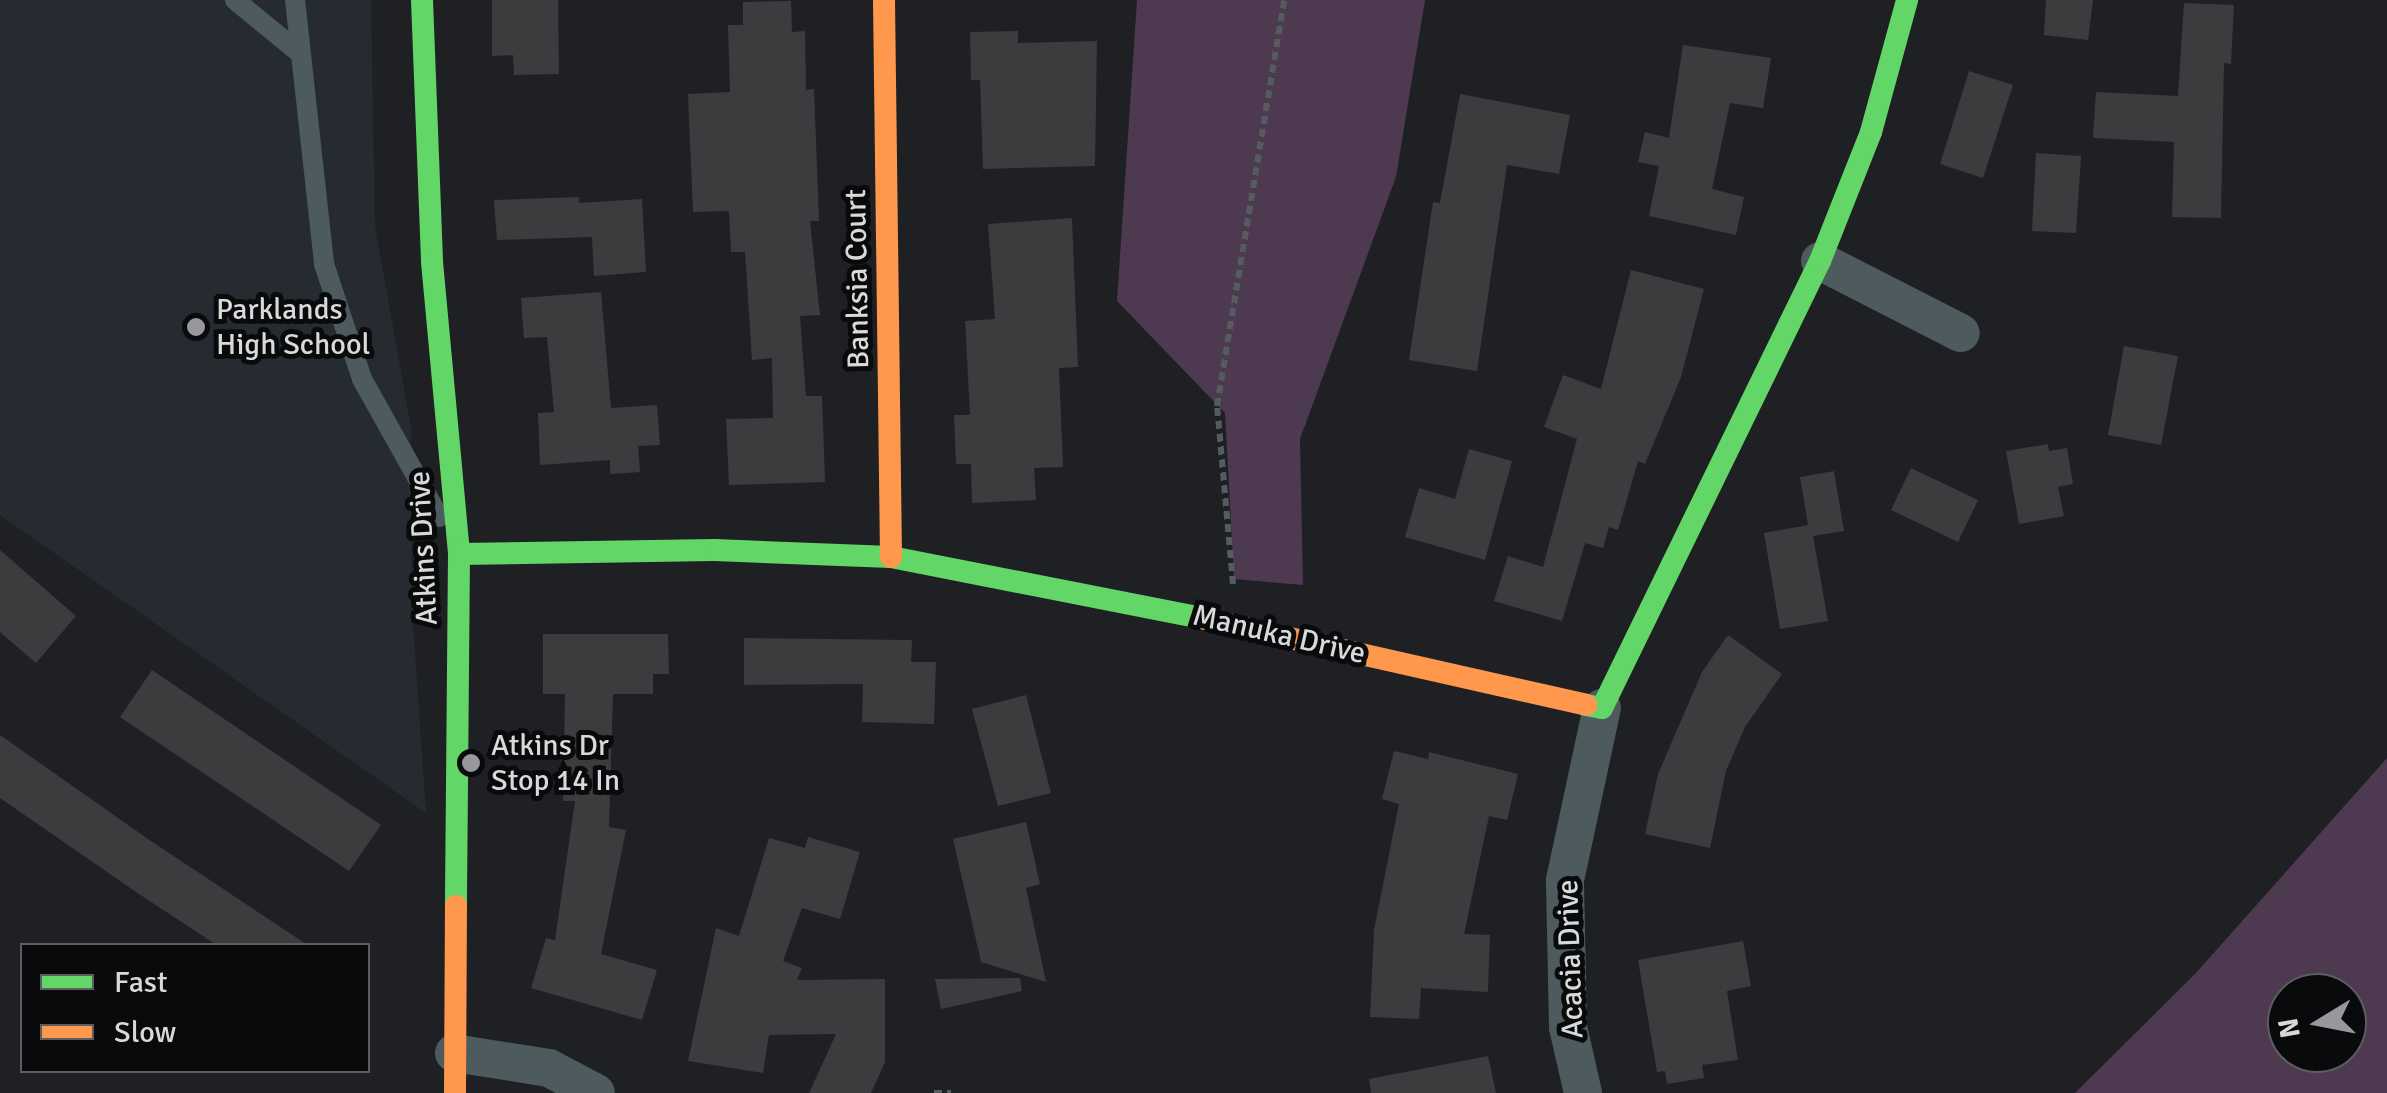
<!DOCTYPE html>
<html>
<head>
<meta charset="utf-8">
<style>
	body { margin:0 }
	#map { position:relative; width:2387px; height:1093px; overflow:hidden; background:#1e2023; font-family:Signika,sans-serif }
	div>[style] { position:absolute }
	.built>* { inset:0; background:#252b31 }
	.green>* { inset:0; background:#4d3950 }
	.building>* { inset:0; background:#3b3c3e }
	.path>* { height:6px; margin-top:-3px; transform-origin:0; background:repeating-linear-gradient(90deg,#545c5f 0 8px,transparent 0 13px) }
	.lane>* { height:20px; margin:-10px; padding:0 10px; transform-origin:10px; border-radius:10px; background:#4d5a5e }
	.street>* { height:38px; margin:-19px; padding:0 19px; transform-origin:19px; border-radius:19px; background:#4d5a5e }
	.fast>* { height:22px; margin:-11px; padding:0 11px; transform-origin:11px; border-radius:11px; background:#63d668 }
	.slow>* { height:22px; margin:-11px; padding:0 11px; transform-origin:11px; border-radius:11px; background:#ff974d }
	.dots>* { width:28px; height:28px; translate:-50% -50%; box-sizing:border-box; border:5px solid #090a0b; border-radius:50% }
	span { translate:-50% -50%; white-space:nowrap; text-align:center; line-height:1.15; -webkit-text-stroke:10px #090a0b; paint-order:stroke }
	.street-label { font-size:30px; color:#d7d9db }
	.poi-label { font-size:30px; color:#d7d9db }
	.left { translate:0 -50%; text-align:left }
	.legend { position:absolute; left:20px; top:943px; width:350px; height:130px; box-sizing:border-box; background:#090a0b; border:2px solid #5b5d5e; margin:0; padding:12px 18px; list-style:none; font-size:30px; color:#d7d9db }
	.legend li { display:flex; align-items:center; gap:20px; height:50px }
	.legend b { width:50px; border:2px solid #5b5d5e }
	.north { position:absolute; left:2267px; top:973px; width:100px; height:100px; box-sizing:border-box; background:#090a0b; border:2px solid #5b5d5e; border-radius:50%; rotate:260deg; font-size:28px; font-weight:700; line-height:40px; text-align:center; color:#d7d9db }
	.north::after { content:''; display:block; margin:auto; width:35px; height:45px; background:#96989b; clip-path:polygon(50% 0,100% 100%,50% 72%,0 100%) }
</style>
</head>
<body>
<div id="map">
	<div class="built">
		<i style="clip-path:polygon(0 0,371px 0,375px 226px,411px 428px,412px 608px,426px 813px,0 515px)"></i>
	</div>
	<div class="green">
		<i style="clip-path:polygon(1137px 0,1425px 0,1396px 177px,1300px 439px,1303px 585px,1234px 579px,1225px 413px,1117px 301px)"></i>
		<i style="clip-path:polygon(evenodd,2387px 758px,2387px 1093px,2075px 1093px,2195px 974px,2387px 758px,2347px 993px,2347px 1053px,2287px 1053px,2287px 993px,2347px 993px)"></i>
	</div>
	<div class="building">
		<i style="clip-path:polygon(492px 0,558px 0,559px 74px,514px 75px,513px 55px,492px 56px)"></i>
		<i style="clip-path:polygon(2046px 0,2093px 0,2088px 40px,2044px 35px)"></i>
		<i style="clip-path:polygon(791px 1px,792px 32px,805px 31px,806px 90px,814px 89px,819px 221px,810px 221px,820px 315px,800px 316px,806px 396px,822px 396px,825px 482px,729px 485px,726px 419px,773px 418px,772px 358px,752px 360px,745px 252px,731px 252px,729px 211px,693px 212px,688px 94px,730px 92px,728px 25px,743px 25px,743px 2px)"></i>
		<i style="clip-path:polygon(2184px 3px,2234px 5px,2231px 64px,2224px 63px,2221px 218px,2172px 217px,2174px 142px,2093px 138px,2096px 92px,2178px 96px)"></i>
		<i style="clip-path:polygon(1018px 31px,1018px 43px,1097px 41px,1095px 166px,983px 169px,980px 80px,971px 80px,970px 32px)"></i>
		<i style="clip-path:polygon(1683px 45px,1771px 58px,1763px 108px,1730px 103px,1712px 189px,1744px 197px,1736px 235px,1649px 216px,1659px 166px,1638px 162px,1645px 132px,1669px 138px)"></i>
		<i style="clip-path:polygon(1969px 71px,2013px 85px,1983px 178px,1940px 164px)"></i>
		<i style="clip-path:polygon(1460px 94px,1570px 115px,1559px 174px,1507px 165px,1477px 371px,1409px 360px,1433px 202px,1440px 203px)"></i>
		<i style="clip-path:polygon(2036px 153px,2081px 156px,2076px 233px,2032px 231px)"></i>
		<i style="clip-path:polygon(579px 197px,579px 203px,642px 199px,646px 272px,594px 276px,592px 237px,497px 240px,494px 200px)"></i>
		<i style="clip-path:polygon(1072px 218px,1078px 367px,1059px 368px,1063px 467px,1034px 468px,1036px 500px,972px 503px,971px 464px,956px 464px,954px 415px,970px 415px,965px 321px,995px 319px,988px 224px)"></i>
		<i style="clip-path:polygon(1631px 270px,1704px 289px,1681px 377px,1645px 464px,1638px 461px,1618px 530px,1609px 527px,1603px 548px,1585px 543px,1562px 621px,1494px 601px,1508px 556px,1543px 567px,1577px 439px,1544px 427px,1563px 375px,1601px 389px)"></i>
		<i style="clip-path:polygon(601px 292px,611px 408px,657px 405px,660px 445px,638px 446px,640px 472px,610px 474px,610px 460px,540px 465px,538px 413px,554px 412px,547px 337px,524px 338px,521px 298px)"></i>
		<i style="clip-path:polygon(2124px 346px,2178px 356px,2161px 445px,2108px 435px)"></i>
		<i style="clip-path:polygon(2048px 444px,2049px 451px,2067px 448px,2073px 484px,2058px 487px,2064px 516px,2019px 524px,2006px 451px)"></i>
		<i style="clip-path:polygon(1469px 449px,1512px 461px,1485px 560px,1405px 537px,1419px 488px,1455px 499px)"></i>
		<i style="clip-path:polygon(1911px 468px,1978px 500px,1958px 542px,1891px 510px)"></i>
		<i style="clip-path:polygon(1834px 471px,1844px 531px,1813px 536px,1828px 621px,1780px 629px,1764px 533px,1808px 525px,1800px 477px)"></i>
		<i style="clip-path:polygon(0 550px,76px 616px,36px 663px,0 632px)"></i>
		<i style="clip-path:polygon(543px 634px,668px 634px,669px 674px,653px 674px,653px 694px,613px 694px,609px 827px,626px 830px,601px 954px,657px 970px,642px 1020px,531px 988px,546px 938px,555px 940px,575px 801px,563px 801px,565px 694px,543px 694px)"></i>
		<i style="clip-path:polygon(1728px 635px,1782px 674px,1745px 727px,1726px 771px,1710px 848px,1645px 834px,1658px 774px,1702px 672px)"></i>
		<i style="clip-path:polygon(744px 638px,912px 640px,911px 662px,936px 662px,934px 724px,862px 722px,863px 684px,744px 685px)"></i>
		<i style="clip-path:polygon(152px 670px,381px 825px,349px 871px,120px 717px)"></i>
		<i style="clip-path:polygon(1026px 695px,1051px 793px,998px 806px,972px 709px)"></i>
		<i style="clip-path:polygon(0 735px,148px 839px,309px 946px,218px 946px,139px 894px,0 798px)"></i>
		<i style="clip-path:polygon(1394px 751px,1428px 759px,1429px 752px,1518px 774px,1507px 820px,1489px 816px,1464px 934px,1490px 935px,1488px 992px,1421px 988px,1419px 1019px,1370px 1017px,1374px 930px,1399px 804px,1382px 799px)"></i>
		<i style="clip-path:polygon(1026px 822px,1040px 884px,1026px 888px,1046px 982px,981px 962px,953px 839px)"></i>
		<i style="clip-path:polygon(808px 837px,860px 852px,840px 919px,802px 908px,783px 961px,802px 968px,797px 980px,885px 979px,885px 1062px,871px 1093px,809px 1093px,836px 1034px,769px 1035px,763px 1073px,688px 1061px,716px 928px,739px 936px,769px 838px,805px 848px)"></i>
		<i style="clip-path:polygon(1743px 941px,1751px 986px,1727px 991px,1738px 1060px,1702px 1065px,1704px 1078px,1667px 1084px,1665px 1071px,1657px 1072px,1638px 960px)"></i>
		<i style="clip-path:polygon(1020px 978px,1022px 991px,941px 1009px,935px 979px)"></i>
		<i style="clip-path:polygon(1488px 1056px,1496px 1093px,1371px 1093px,1369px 1079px)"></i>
	</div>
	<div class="path">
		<i style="left:1233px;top:584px;width:179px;rotate:-95.1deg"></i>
		<i style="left:1217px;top:406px;width:411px;rotate:-80.6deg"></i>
		<i style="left:934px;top:1093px;width:17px"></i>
	</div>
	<div class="lane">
		<i style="left:235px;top:0;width:80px;rotate:39.4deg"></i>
		<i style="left:295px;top:0;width:266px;rotate:83.7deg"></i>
		<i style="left:324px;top:264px;width:121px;rotate:71.7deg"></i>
		<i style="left:362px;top:379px;width:158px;rotate:60.8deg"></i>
	</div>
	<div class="street">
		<i style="left:1820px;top:261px;width:158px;rotate:27.1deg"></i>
		<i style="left:454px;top:1053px;width:96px;rotate:9deg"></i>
		<i style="left:549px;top:1068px;width:53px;rotate:28deg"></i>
		<i style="left:1583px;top:1093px;width:68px;rotate:-102.8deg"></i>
		<i style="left:1568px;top:1027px;width:147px;rotate:-91.2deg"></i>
		<i style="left:1565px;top:880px;width:176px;rotate:-77.9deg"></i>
	</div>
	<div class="fast">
		<i style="left:422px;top:0;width:262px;rotate:87.8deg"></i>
		<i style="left:432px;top:262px;width:293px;rotate:84.7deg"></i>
		<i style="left:459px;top:554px;width:352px;rotate:90.5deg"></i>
		<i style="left:459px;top:554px;width:256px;rotate:-0.9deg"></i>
		<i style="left:715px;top:550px;width:176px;rotate:2.3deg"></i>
		<i style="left:891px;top:557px;width:316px;rotate:11.1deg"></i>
		<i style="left:1586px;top:705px;width:16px;rotate:11deg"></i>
		<i style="left:1602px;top:708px;width:497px;rotate:-64deg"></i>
		<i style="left:1820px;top:261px;width:139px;rotate:-68.4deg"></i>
		<i style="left:1871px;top:132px;width:137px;rotate:-74.7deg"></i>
	</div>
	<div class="slow">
		<i style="left:884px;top:0;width:557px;rotate:89.28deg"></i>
		<i style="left:1201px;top:618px;width:395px;rotate:12.7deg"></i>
		<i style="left:455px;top:1093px;width:187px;rotate:-89.7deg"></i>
	</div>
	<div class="dots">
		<i style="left:196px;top:327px;background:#96989b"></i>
		<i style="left:471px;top:763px;background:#96989b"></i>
	</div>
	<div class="street-label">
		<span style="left:858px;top:279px;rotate:-91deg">Banksia Court</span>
		<span style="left:424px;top:548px;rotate:-93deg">Atkins Drive</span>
		<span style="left:1279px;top:635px;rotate:13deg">Manuka Drive</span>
		<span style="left:1571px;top:959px;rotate:-92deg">Acacia Drive</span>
	</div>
	<div class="poi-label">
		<span class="left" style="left:216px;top:327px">Parklands<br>High School</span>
		<span class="left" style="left:491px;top:763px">Atkins Dr<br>Stop 14 In</span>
	</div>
	<ul class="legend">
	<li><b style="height:12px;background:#63d668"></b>Fast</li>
	<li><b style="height:12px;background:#ff974d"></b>Slow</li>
	</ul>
	<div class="north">N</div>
</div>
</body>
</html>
